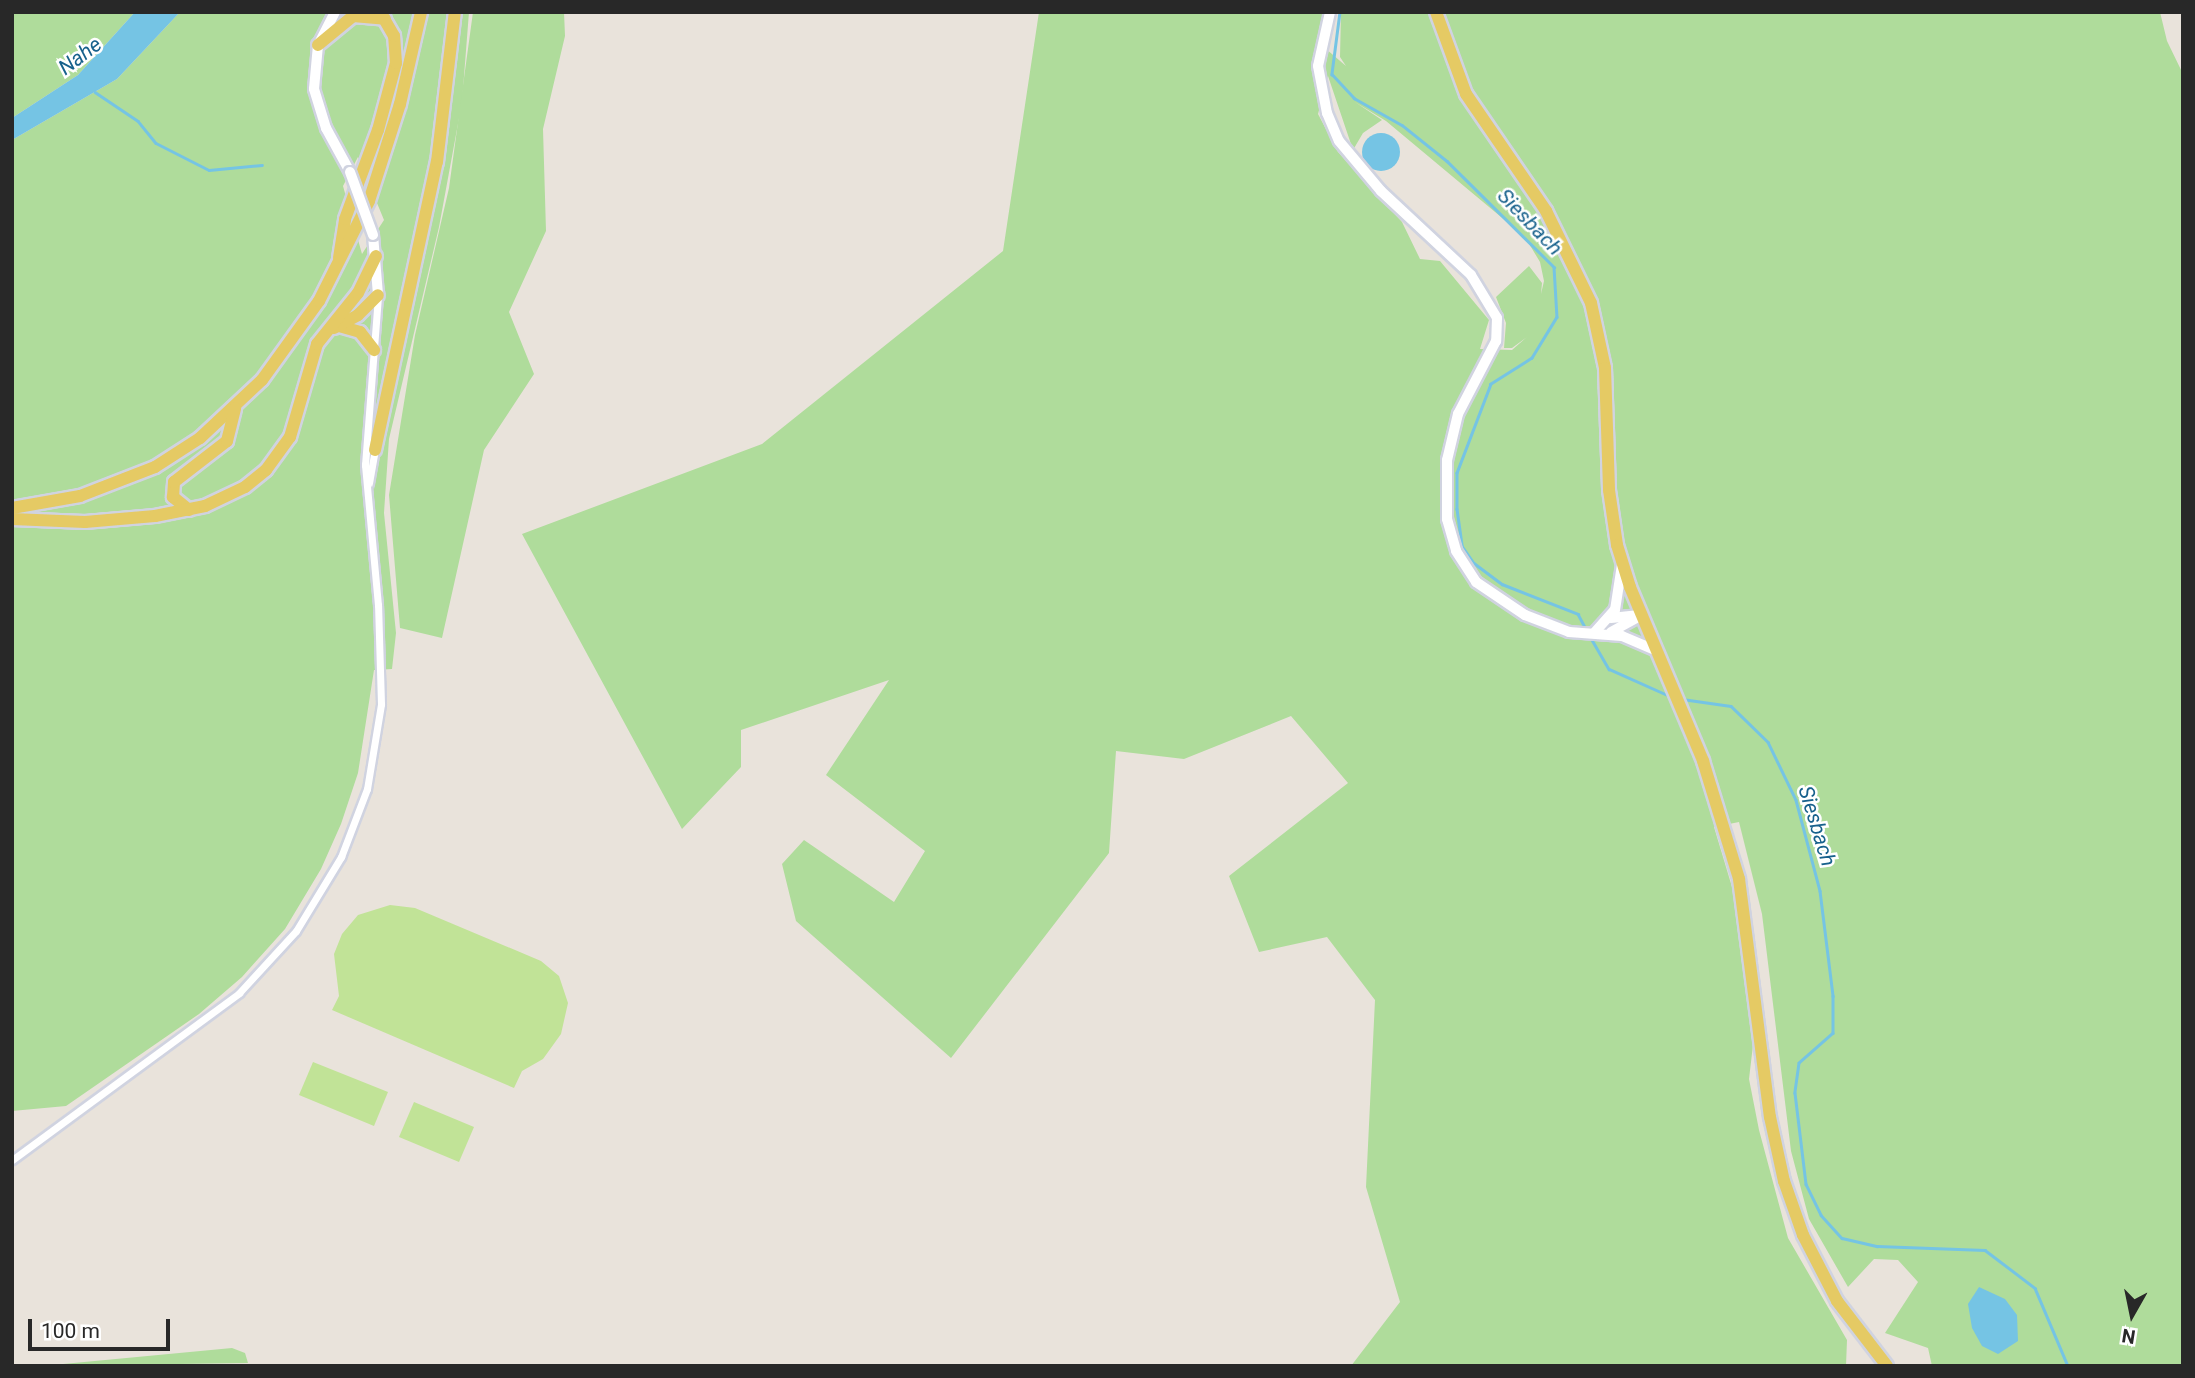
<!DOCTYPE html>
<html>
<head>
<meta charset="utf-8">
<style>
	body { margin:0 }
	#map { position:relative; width:2195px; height:1378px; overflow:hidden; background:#e9e3db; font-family:Roboto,sans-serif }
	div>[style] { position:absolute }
	.green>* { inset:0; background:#afdc9b }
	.pitch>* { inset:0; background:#c1e397 }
	.water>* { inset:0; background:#75c4e4 }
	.round { border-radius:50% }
	.stream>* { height:2.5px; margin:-1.25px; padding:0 1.25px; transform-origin:1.25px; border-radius:1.25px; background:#75c4e4 }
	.roads { filter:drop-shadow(2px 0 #d0d3e0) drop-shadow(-2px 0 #d0d3e0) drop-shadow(0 2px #d0d3e0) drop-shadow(0 -2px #d0d3e0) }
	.street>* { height:7px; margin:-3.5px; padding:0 3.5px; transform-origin:3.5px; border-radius:3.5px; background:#fff }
	.secondary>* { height:10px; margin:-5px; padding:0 5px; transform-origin:5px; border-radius:5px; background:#fff }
	.primary>* { height:12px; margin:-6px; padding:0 6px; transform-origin:6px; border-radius:6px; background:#e5ca64 }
	.bridges { filter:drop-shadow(2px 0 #d0d3e0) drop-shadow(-2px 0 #d0d3e0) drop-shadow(0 2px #d0d3e0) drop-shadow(0 -2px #d0d3e0) }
	.secondary-bridge>* { height:10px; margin:-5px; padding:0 5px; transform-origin:5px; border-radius:5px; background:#fff }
	span { translate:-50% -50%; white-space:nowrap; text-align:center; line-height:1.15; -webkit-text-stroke:5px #fff; paint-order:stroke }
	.water-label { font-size:21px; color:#17618c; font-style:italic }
	.frame { position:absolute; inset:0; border:14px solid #282828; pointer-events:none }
	.north { position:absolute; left:2097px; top:1280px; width:70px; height:70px; -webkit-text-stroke:5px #fff; paint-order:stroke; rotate:189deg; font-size:19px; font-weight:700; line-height:28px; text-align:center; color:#282828 }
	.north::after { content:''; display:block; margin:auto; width:24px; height:32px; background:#282828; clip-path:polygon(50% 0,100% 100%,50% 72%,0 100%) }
	.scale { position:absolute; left:28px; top:1319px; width:142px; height:32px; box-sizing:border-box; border:4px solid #282828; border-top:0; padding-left:9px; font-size:21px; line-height:24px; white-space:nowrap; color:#282828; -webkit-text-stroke:5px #fff; paint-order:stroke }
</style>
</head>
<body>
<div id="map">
	<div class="green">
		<i style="clip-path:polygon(12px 12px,135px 12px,78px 75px,12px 118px)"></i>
		<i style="clip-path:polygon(evenodd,180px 12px,469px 12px,462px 102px,439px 227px,389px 439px,384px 513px,396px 633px,392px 669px,374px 670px,358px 773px,341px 824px,321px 869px,285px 929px,242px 977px,199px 1014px,66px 1106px,12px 1111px,12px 140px,117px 79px,180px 12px,358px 157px,384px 220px,362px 254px,343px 186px,358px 157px)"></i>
		<i style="clip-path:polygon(473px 12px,564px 12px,565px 36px,543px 129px,546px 231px,509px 312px,534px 374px,484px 450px,442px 638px,400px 628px,389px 495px,415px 335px,449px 188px)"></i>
		<i style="clip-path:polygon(evenodd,1039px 12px,1327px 12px,1319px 43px,1346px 66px,1340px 57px,1341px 12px,2160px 12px,2167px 41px,2183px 74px,2183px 1366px,1932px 1366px,1928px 1348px,1885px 1333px,1918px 1282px,1898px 1260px,1874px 1259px,1848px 1287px,1809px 1219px,1791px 1151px,1762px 914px,1739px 822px,1714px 827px,1735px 897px,1747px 968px,1755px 1028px,1749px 1079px,1759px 1130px,1788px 1238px,1847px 1340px,1846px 1366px,1351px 1366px,1400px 1302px,1366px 1187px,1375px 1000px,1327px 937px,1259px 952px,1229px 876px,1348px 783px,1291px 716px,1184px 759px,1116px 751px,1109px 853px,951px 1058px,796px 921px,782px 864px,804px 840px,894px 902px,925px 851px,826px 775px,889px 680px,741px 730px,741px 767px,682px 829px,522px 534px,762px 444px,1003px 251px,1039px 12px,1328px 76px,1353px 150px,1363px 133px,1382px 120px,1355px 102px,1386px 121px,1525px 237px,1540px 262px,1544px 281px,1541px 294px,1542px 283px,1529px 266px,1496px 297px,1506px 323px,1504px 348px,1512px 348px,1527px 337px,1512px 350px,1480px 349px,1489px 320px,1440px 261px,1420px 259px,1402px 222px,1338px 152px,1318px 114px,1328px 76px)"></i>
		<i style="clip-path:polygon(232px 1348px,245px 1353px,248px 1363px,42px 1366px)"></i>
	</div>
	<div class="pitch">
		<i style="clip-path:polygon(390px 905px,415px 908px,541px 961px,559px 976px,568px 1003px,561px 1034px,543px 1059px,522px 1071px,514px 1088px,332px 1010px,339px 996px,334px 954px,342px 934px,358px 915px)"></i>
		<i style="clip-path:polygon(313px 1062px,388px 1092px,374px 1126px,299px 1095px)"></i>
		<i style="clip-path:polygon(414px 1102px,474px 1127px,459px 1162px,399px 1137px)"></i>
	</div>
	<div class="water">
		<i style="clip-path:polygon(135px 12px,180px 12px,117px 79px,12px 140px,12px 118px,78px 75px)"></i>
		<i class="round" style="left:1362px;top:133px;width:38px;height:38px"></i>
		<i style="clip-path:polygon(1979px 1287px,2005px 1299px,2017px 1315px,2018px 1341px,1998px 1354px,1982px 1346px,1972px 1328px,1968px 1304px)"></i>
	</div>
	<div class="stream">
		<i style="left:1340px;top:12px;width:63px;rotate:97.4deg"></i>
		<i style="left:1332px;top:74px;width:33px;rotate:47deg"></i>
		<i style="left:1354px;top:98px;width:55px;rotate:29.4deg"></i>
		<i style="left:1402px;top:125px;width:58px;rotate:38.7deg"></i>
		<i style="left:1447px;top:161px;width:151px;rotate:44.7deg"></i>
		<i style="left:1554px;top:267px;width:50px;rotate:86.6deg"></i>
		<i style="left:1557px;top:317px;width:48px;rotate:121.4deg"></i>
		<i style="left:1532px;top:358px;width:49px;rotate:147.6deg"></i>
		<i style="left:1491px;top:384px;width:95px;rotate:110.9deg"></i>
		<i style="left:1457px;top:473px;width:36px;rotate:90deg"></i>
		<i style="left:1457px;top:509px;width:37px;rotate:82deg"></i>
		<i style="left:1462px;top:546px;width:21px;rotate:55deg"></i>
		<i style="left:1474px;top:563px;width:35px;rotate:37deg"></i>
		<i style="left:1502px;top:584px;width:82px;rotate:21.5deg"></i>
		<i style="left:1578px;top:614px;width:17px;rotate:62deg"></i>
		<i style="left:95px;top:92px;width:52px;rotate:34deg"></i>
		<i style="left:138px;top:121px;width:28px;rotate:51deg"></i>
		<i style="left:156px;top:143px;width:59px;rotate:27deg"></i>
		<i style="left:209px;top:170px;width:53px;rotate:-5.4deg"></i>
		<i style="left:1591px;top:638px;width:36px;rotate:60deg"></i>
		<i style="left:1609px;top:669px;width:69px;rotate:24deg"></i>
		<i style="left:1682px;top:699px;width:49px;rotate:8.1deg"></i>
		<i style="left:1731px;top:706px;width:52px;rotate:44.2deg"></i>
		<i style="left:1768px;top:742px;width:64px;rotate:64.2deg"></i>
		<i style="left:1796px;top:800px;width:94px;rotate:75.2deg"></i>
		<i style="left:1820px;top:891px;width:106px;rotate:82.9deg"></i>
		<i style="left:1833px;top:996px;width:37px;rotate:90deg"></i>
		<i style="left:1833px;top:1033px;width:45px;rotate:138.6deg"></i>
		<i style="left:1799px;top:1063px;width:30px;rotate:98deg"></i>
		<i style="left:1795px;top:1093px;width:92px;rotate:83.1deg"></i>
		<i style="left:1806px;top:1184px;width:34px;rotate:64deg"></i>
		<i style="left:1821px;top:1215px;width:31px;rotate:48deg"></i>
		<i style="left:1842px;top:1238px;width:36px;rotate:13deg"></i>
		<i style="left:1877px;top:1246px;width:108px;rotate:2.1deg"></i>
		<i style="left:1985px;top:1250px;width:63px;rotate:37.2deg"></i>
		<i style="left:2035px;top:1288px;width:85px;rotate:67.1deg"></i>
	</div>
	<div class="roads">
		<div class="street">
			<i style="left:369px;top:483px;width:34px;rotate:-80deg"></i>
			<i style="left:12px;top:1160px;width:282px;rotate:-36.3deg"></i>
			<i style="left:239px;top:993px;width:84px;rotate:-47.4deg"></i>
			<i style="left:296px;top:931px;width:87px;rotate:-58.7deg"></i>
			<i style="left:341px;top:857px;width:73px;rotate:-69.1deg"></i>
			<i style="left:367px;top:789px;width:86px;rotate:-80.6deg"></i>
			<i style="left:381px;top:704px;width:99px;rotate:-91.7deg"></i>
			<i style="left:378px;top:605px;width:141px;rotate:-95.3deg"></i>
			<i style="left:365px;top:465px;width:170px;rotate:-85.6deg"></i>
		</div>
		<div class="secondary">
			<i style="left:335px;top:12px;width:37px;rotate:117deg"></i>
			<i style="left:318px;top:45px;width:44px;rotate:95.2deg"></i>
			<i style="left:314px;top:89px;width:41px;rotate:72.9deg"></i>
			<i style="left:326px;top:128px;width:50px;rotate:61.4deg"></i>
			<i style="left:1330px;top:12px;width:55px;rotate:102.5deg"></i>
			<i style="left:1318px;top:66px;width:48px;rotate:79.2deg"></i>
			<i style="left:1327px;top:113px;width:30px;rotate:67deg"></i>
			<i style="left:1339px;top:141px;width:65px;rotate:50deg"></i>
			<i style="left:1381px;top:191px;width:123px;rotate:43deg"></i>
			<i style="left:1471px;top:275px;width:50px;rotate:58.8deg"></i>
			<i style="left:1497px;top:318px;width:23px;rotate:92deg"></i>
			<i style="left:1496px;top:341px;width:82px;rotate:117.5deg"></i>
			<i style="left:1458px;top:414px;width:47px;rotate:103.4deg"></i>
			<i style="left:1447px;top:460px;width:59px;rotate:90deg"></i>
			<i style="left:1447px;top:519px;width:33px;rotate:74deg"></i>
			<i style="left:1456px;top:551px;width:37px;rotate:57deg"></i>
			<i style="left:1476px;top:582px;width:59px;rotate:34deg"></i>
			<i style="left:1525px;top:615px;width:47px;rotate:21.1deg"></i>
			<i style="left:1569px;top:632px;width:53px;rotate:4.3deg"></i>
			<i style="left:1622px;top:636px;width:38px;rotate:23deg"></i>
			<i style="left:373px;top:235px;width:60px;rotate:85.2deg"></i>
			<i style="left:1611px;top:618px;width:31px;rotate:-6deg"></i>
			<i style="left:1611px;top:632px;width:35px;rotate:-29deg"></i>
			<i style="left:1594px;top:633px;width:31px;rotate:-48deg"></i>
			<i style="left:1615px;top:610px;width:46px;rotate:-81.2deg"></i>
		</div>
		<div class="primary">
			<i style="left:1436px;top:12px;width:87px;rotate:69.9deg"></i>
			<i style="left:1466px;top:94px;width:142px;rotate:55.6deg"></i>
			<i style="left:1546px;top:211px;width:102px;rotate:63.9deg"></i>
			<i style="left:1591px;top:303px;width:66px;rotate:77.8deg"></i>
			<i style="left:1605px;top:368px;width:122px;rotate:88.1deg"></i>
			<i style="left:1609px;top:490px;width:56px;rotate:81.7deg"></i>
			<i style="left:1617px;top:545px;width:44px;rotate:72.8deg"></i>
			<i style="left:1630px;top:587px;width:189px;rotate:67.2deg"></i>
			<i style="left:1703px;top:761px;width:123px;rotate:73deg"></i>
			<i style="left:1739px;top:879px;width:240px;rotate:82.6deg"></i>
			<i style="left:1770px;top:1117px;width:66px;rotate:77.7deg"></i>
			<i style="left:1784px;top:1181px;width:57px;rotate:70.6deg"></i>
			<i style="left:1803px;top:1235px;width:74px;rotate:62.7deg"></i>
			<i style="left:1837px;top:1301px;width:82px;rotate:52.4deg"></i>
			<i style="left:318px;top:45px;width:45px;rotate:-39.6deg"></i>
			<i style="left:353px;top:16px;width:32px;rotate:5deg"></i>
			<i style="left:339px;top:258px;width:39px;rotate:-81deg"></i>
			<i style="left:345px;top:219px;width:95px;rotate:-69.7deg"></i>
			<i style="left:378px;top:130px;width:69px;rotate:-75deg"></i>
			<i style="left:396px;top:63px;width:27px;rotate:-94deg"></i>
			<i style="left:394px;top:36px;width:28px;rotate:-120deg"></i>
			<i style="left:339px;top:326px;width:22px;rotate:16deg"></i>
			<i style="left:360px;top:332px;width:23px;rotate:52deg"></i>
			<i style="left:334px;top:328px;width:27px;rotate:-28deg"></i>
			<i style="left:358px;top:315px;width:28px;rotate:-45deg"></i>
			<i style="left:375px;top:450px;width:295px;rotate:-77.9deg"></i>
			<i style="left:437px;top:162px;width:151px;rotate:-83.2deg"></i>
			<i style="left:12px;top:508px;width:69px;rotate:-10deg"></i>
			<i style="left:80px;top:496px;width:80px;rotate:-21.1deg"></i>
			<i style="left:155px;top:467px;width:54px;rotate:-32.8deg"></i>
			<i style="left:200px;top:438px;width:85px;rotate:-43.1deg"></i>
			<i style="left:262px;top:380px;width:97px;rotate:-54.2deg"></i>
			<i style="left:319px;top:301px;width:112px;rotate:-63.4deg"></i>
			<i style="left:369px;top:201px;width:102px;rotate:-72.3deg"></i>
			<i style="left:400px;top:104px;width:94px;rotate:-77.1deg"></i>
			<i style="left:189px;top:510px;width:21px;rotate:-141deg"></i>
			<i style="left:173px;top:497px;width:15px;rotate:-86deg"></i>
			<i style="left:174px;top:482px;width:67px;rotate:-37.7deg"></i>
			<i style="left:227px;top:441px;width:34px;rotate:-76deg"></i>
			<i style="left:12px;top:519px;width:73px;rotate:2.4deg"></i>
			<i style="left:85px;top:522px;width:70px;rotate:-4.9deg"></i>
			<i style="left:155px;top:516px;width:51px;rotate:-11.3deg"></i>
			<i style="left:205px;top:506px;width:44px;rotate:-25.4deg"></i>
			<i style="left:245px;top:487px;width:27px;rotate:-39deg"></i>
			<i style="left:266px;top:470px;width:41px;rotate:-54deg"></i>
			<i style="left:290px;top:437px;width:97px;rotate:-73.8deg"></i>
			<i style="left:317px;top:344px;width:65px;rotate:-51.2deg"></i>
			<i style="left:358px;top:293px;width:41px;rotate:-64.1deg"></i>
		</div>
	</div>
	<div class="bridges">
		<div class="secondary-bridge">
			<i style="left:350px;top:172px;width:67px;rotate:69.9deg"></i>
		</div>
	</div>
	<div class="water-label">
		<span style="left:80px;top:56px;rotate:-37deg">Nahe</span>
		<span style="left:1530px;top:222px;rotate:46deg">Siesbach</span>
		<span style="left:1817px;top:826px;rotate:73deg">Siesbach</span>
	</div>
	<div class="frame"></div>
	<div class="north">N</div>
	<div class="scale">100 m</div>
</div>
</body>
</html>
